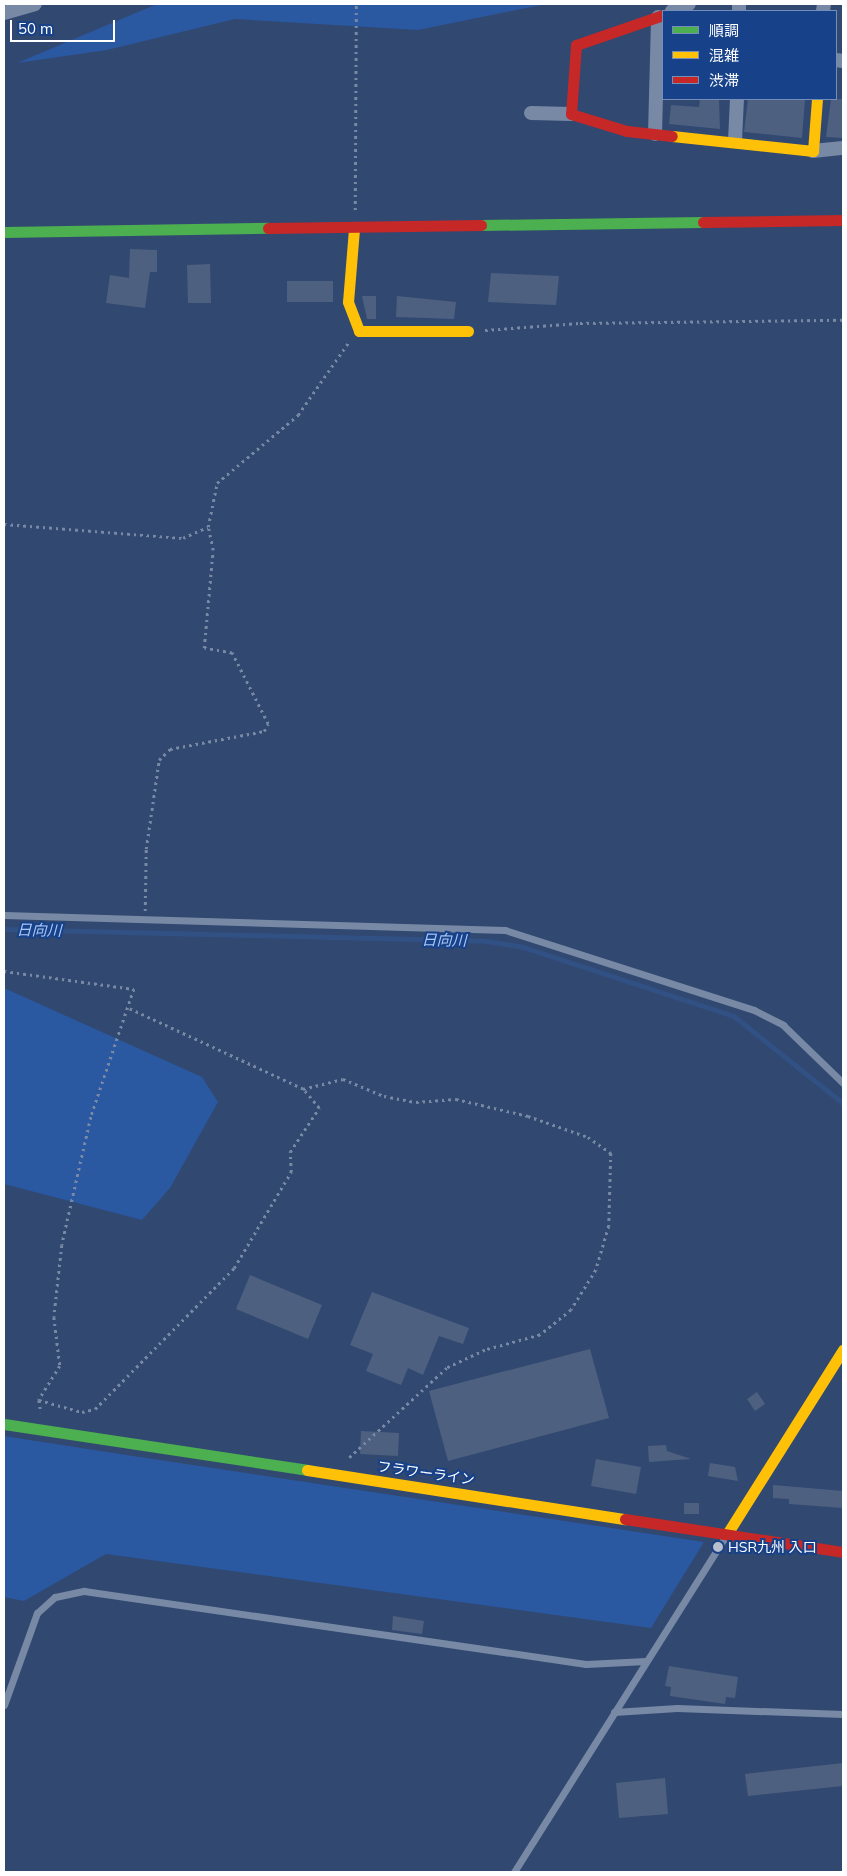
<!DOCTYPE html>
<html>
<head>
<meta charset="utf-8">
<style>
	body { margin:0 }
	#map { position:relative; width:847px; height:1876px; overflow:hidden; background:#314870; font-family:Mulish,"Noto Sans JP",sans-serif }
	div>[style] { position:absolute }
	.green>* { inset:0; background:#2a58a1 }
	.stream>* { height:4.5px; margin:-2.25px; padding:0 2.25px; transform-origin:2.25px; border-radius:2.25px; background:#315084 }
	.building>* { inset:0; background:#4e6080 }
	.path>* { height:2.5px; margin-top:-1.25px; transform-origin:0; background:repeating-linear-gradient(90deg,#7889a5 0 2.5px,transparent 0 6.5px) }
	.lane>* { height:7px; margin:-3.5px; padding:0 3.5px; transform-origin:3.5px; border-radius:3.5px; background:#7889a5 }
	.street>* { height:14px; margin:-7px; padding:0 7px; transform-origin:7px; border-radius:7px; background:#7889a5 }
	.fast>* { height:11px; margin:-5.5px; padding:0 5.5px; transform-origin:5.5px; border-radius:5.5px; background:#4caf50 }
	.slow>* { height:11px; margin:-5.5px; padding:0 5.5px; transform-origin:5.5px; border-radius:5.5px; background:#ffc107 }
	.jam>* { height:11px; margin:-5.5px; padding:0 5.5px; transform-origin:5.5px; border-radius:5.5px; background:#c62828 }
	.dots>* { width:14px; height:14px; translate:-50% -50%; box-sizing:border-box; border:2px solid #17428a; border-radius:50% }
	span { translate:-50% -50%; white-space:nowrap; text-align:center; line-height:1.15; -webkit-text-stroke:4px #17428a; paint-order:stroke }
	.street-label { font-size:14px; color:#fff }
	.poi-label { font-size:14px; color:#fff }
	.left { translate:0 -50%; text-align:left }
	.water-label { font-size:15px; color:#abc8f6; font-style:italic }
	.frame { position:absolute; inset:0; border:5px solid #fff; pointer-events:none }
	.legend { position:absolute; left:662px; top:10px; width:175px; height:90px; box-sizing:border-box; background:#17428a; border:1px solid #748eb9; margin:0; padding:6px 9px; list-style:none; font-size:15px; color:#fff }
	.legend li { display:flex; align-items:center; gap:10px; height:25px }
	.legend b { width:25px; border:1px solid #748eb9 }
	.scale { position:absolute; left:10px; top:20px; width:105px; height:22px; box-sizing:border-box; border:2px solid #fff; border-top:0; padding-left:6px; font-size:15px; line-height:18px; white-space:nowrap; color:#fff; -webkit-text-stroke:4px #17428a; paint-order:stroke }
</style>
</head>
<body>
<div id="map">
	<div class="green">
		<i style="clip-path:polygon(157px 4px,546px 4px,418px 30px,235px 19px,107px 50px,17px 63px)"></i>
		<i style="clip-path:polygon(4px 988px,202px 1077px,218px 1102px,170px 1188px,142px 1220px,4px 1184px)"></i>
		<i style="clip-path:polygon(4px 1436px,120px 1454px,704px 1542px,651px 1628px,106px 1554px,24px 1601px,4px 1597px)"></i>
	</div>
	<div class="stream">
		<i style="left:4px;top:929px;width:483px;rotate:1.4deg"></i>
		<i style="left:487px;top:941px;width:36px;rotate:9deg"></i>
		<i style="left:523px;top:947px;width:222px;rotate:18.1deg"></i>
		<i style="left:734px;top:1016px;width:139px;rotate:38.6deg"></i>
	</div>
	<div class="building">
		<i style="clip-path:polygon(700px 99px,719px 99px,720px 129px,669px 124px,671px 105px,699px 107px)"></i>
		<i style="clip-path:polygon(748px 99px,805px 99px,802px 138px,744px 132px)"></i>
		<i style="clip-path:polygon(831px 99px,843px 99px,843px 138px,826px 137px)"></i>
		<i style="clip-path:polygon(130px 249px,157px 250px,157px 272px,150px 272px,145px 308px,106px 303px,110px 275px,129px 278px)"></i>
		<i style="clip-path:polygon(210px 264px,211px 303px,188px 303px,187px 265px)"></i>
		<i style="clip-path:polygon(491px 273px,559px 276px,556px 305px,488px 302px)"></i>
		<i style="clip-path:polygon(287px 281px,333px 281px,333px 302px,287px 302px)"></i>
		<i style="clip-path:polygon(362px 296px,376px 296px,376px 319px,367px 319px)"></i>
		<i style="clip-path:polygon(397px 296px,456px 302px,454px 319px,396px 317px)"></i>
		<i style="clip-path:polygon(250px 1275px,322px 1305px,308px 1339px,236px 1309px)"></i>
		<i style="clip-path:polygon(372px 1292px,469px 1328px,463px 1344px,439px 1336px,423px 1375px,408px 1368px,401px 1385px,366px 1371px,373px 1354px,350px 1345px)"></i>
		<i style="clip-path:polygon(590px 1349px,609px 1418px,448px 1461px,429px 1391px)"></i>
		<i style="clip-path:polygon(757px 1392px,765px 1404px,755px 1411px,747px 1399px)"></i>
		<i style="clip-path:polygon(361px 1431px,399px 1433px,398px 1456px,360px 1454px)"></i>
		<i style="clip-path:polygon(666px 1445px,667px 1451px,691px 1459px,649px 1462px,648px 1446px)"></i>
		<i style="clip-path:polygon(596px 1459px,641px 1467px,636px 1494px,591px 1486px)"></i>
		<i style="clip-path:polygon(710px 1463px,735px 1467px,738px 1481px,708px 1476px)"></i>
		<i style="clip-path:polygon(773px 1485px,843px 1491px,843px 1508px,789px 1504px,789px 1499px,773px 1498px)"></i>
		<i style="clip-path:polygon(684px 1503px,699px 1503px,699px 1514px,684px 1514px)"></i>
		<i style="clip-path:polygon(393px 1616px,424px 1621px,422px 1634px,392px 1630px)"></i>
		<i style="clip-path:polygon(669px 1666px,738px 1677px,735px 1698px,726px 1697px,725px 1704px,670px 1696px,671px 1687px,665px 1686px)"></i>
		<i style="clip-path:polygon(843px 1763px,843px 1786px,748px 1796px,745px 1774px)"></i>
		<i style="clip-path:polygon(665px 1778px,668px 1814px,619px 1818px,616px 1783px)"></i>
	</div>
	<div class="path">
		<i style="left:355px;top:210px;width:206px;rotate:-89.7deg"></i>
		<i style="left:485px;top:330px;width:95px;rotate:-4.2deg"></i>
		<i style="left:580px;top:323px;width:263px;rotate:-0.7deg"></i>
		<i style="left:4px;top:524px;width:180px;rotate:4.5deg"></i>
		<i style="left:183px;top:538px;width:27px;rotate:-24deg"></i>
		<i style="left:208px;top:527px;width:45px;rotate:-78.4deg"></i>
		<i style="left:217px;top:483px;width:106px;rotate:-40deg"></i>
		<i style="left:298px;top:415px;width:88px;rotate:-55.2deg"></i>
		<i style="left:145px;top:911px;width:62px;rotate:-89.1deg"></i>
		<i style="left:146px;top:849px;width:90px;rotate:-81.7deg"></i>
		<i style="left:159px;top:760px;width:16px;rotate:-45deg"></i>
		<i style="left:170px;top:749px;width:96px;rotate:-10.8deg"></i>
		<i style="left:264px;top:731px;width:8px;rotate:-60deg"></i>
		<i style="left:268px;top:724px;width:80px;rotate:-116.9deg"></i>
		<i style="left:232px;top:653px;width:28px;rotate:-170deg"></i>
		<i style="left:204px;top:648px;width:98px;rotate:-84.8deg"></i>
		<i style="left:213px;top:550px;width:24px;rotate:-102deg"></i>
		<i style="left:4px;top:971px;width:131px;rotate:7.9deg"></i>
		<i style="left:134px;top:989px;width:135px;rotate:108.6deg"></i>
		<i style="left:91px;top:1117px;width:131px;rotate:102.8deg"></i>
		<i style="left:62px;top:1245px;width:72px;rotate:96.3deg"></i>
		<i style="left:54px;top:1317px;width:49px;rotate:83deg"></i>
		<i style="left:60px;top:1366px;width:40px;rotate:122deg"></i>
		<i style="left:39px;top:1400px;width:13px;rotate:81deg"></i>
		<i style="left:303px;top:1089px;width:41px;rotate:-14deg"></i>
		<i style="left:343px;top:1079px;width:44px;rotate:22.5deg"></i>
		<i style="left:384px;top:1096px;width:33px;rotate:11deg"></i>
		<i style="left:416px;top:1102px;width:40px;rotate:-4.3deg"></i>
		<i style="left:456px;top:1099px;width:74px;rotate:13.3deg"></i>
		<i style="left:528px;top:1116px;width:64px;rotate:19.3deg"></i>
		<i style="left:588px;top:1137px;width:28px;rotate:35deg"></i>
		<i style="left:611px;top:1153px;width:73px;rotate:91.6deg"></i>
		<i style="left:609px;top:1226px;width:46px;rotate:106.5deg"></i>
		<i style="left:596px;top:1270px;width:47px;rotate:122deg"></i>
		<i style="left:571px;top:1310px;width:40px;rotate:141deg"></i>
		<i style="left:540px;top:1335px;width:57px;rotate:164.7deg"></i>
		<i style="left:485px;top:1350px;width:42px;rotate:154.7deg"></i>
		<i style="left:447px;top:1368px;width:134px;rotate:137.4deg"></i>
		<i style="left:39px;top:1400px;width:45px;rotate:15.6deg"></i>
		<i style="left:82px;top:1412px;width:13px;rotate:-13deg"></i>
		<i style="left:95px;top:1409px;width:198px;rotate:-45.4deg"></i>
		<i style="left:234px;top:1268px;width:112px;rotate:-59.3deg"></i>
		<i style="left:291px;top:1172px;width:20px;rotate:-93deg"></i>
		<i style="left:290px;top:1152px;width:53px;rotate:-56.6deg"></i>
		<i style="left:319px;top:1108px;width:25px;rotate:-130deg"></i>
		<i style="left:303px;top:1089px;width:191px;rotate:-155.2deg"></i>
	</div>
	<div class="lane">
		<i style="left:4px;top:915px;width:501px;rotate:1.71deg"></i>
		<i style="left:505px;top:930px;width:262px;rotate:17.8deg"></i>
		<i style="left:754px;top:1010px;width:33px;rotate:27deg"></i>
		<i style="left:783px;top:1025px;width:83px;rotate:44deg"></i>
		<i style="left:4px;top:1705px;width:98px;rotate:-70.3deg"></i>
		<i style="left:37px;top:1613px;width:24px;rotate:-42deg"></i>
		<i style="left:55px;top:1597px;width:30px;rotate:-12deg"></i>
		<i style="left:84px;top:1591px;width:507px;rotate:8.27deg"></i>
		<i style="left:586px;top:1664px;width:60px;rotate:-2.9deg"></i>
		<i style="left:614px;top:1712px;width:63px;rotate:-3.6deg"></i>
		<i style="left:677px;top:1708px;width:166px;rotate:2.1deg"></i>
		<i style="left:514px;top:1872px;width:397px;rotate:-57.8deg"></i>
	</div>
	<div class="street">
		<i style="left:672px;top:11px;width:18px;rotate:-22deg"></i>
		<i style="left:739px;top:11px;width:7px;rotate:-90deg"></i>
		<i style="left:823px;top:11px;width:7px;rotate:-82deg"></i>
		<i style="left:4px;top:13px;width:32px;rotate:-16deg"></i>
		<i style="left:836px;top:60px;width:7px;rotate:8deg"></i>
		<i style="left:531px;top:113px;width:40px;rotate:1.4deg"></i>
		<i style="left:655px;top:134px;width:117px;rotate:-88.5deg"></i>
		<i style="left:735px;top:141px;width:42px;rotate:-87.3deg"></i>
		<i style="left:813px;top:151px;width:30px;rotate:-6deg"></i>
	</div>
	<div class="fast">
		<i style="left:481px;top:225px;width:222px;rotate:-0.8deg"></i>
		<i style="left:4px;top:232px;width:264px;rotate:-0.9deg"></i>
		<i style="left:4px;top:1424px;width:306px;rotate:8.6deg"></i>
	</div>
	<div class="slow">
		<i style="left:672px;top:136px;width:142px;rotate:6.1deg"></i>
		<i style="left:813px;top:151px;width:52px;rotate:-85.6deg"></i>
		<i style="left:354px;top:229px;width:73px;rotate:94.7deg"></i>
		<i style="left:348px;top:302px;width:31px;rotate:69deg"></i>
		<i style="left:359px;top:331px;width:109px"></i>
		<i style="left:307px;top:1470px;width:322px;rotate:8.8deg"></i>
		<i style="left:727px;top:1534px;width:218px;rotate:-57.8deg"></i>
	</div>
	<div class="jam">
		<i style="left:663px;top:15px;width:92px;rotate:161deg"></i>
		<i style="left:576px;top:45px;width:69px;rotate:94.1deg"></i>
		<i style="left:571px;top:114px;width:59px;rotate:16.9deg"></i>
		<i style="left:627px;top:131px;width:45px;rotate:6.3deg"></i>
		<i style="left:703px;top:222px;width:140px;rotate:-0.8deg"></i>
		<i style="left:268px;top:228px;width:213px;rotate:-0.8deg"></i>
		<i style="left:625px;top:1519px;width:220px;rotate:8.6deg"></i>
	</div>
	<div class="dots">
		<i style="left:718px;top:1547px;background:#b7bfcd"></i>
	</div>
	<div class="street-label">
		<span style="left:426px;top:1473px;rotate:8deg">フラワーライン</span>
	</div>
	<div class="poi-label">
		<span class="left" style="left:728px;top:1547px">HSR九州 入口</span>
	</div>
	<div class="water-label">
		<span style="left:39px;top:930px;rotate:1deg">日向川</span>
		<span style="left:444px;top:940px;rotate:1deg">日向川</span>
	</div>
	<div class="frame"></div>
	<ul class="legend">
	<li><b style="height:6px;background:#4caf50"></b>順調</li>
	<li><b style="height:6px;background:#ffc107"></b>混雑</li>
	<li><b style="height:6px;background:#c62828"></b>渋滞</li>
	</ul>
	<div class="scale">50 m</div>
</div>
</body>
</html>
